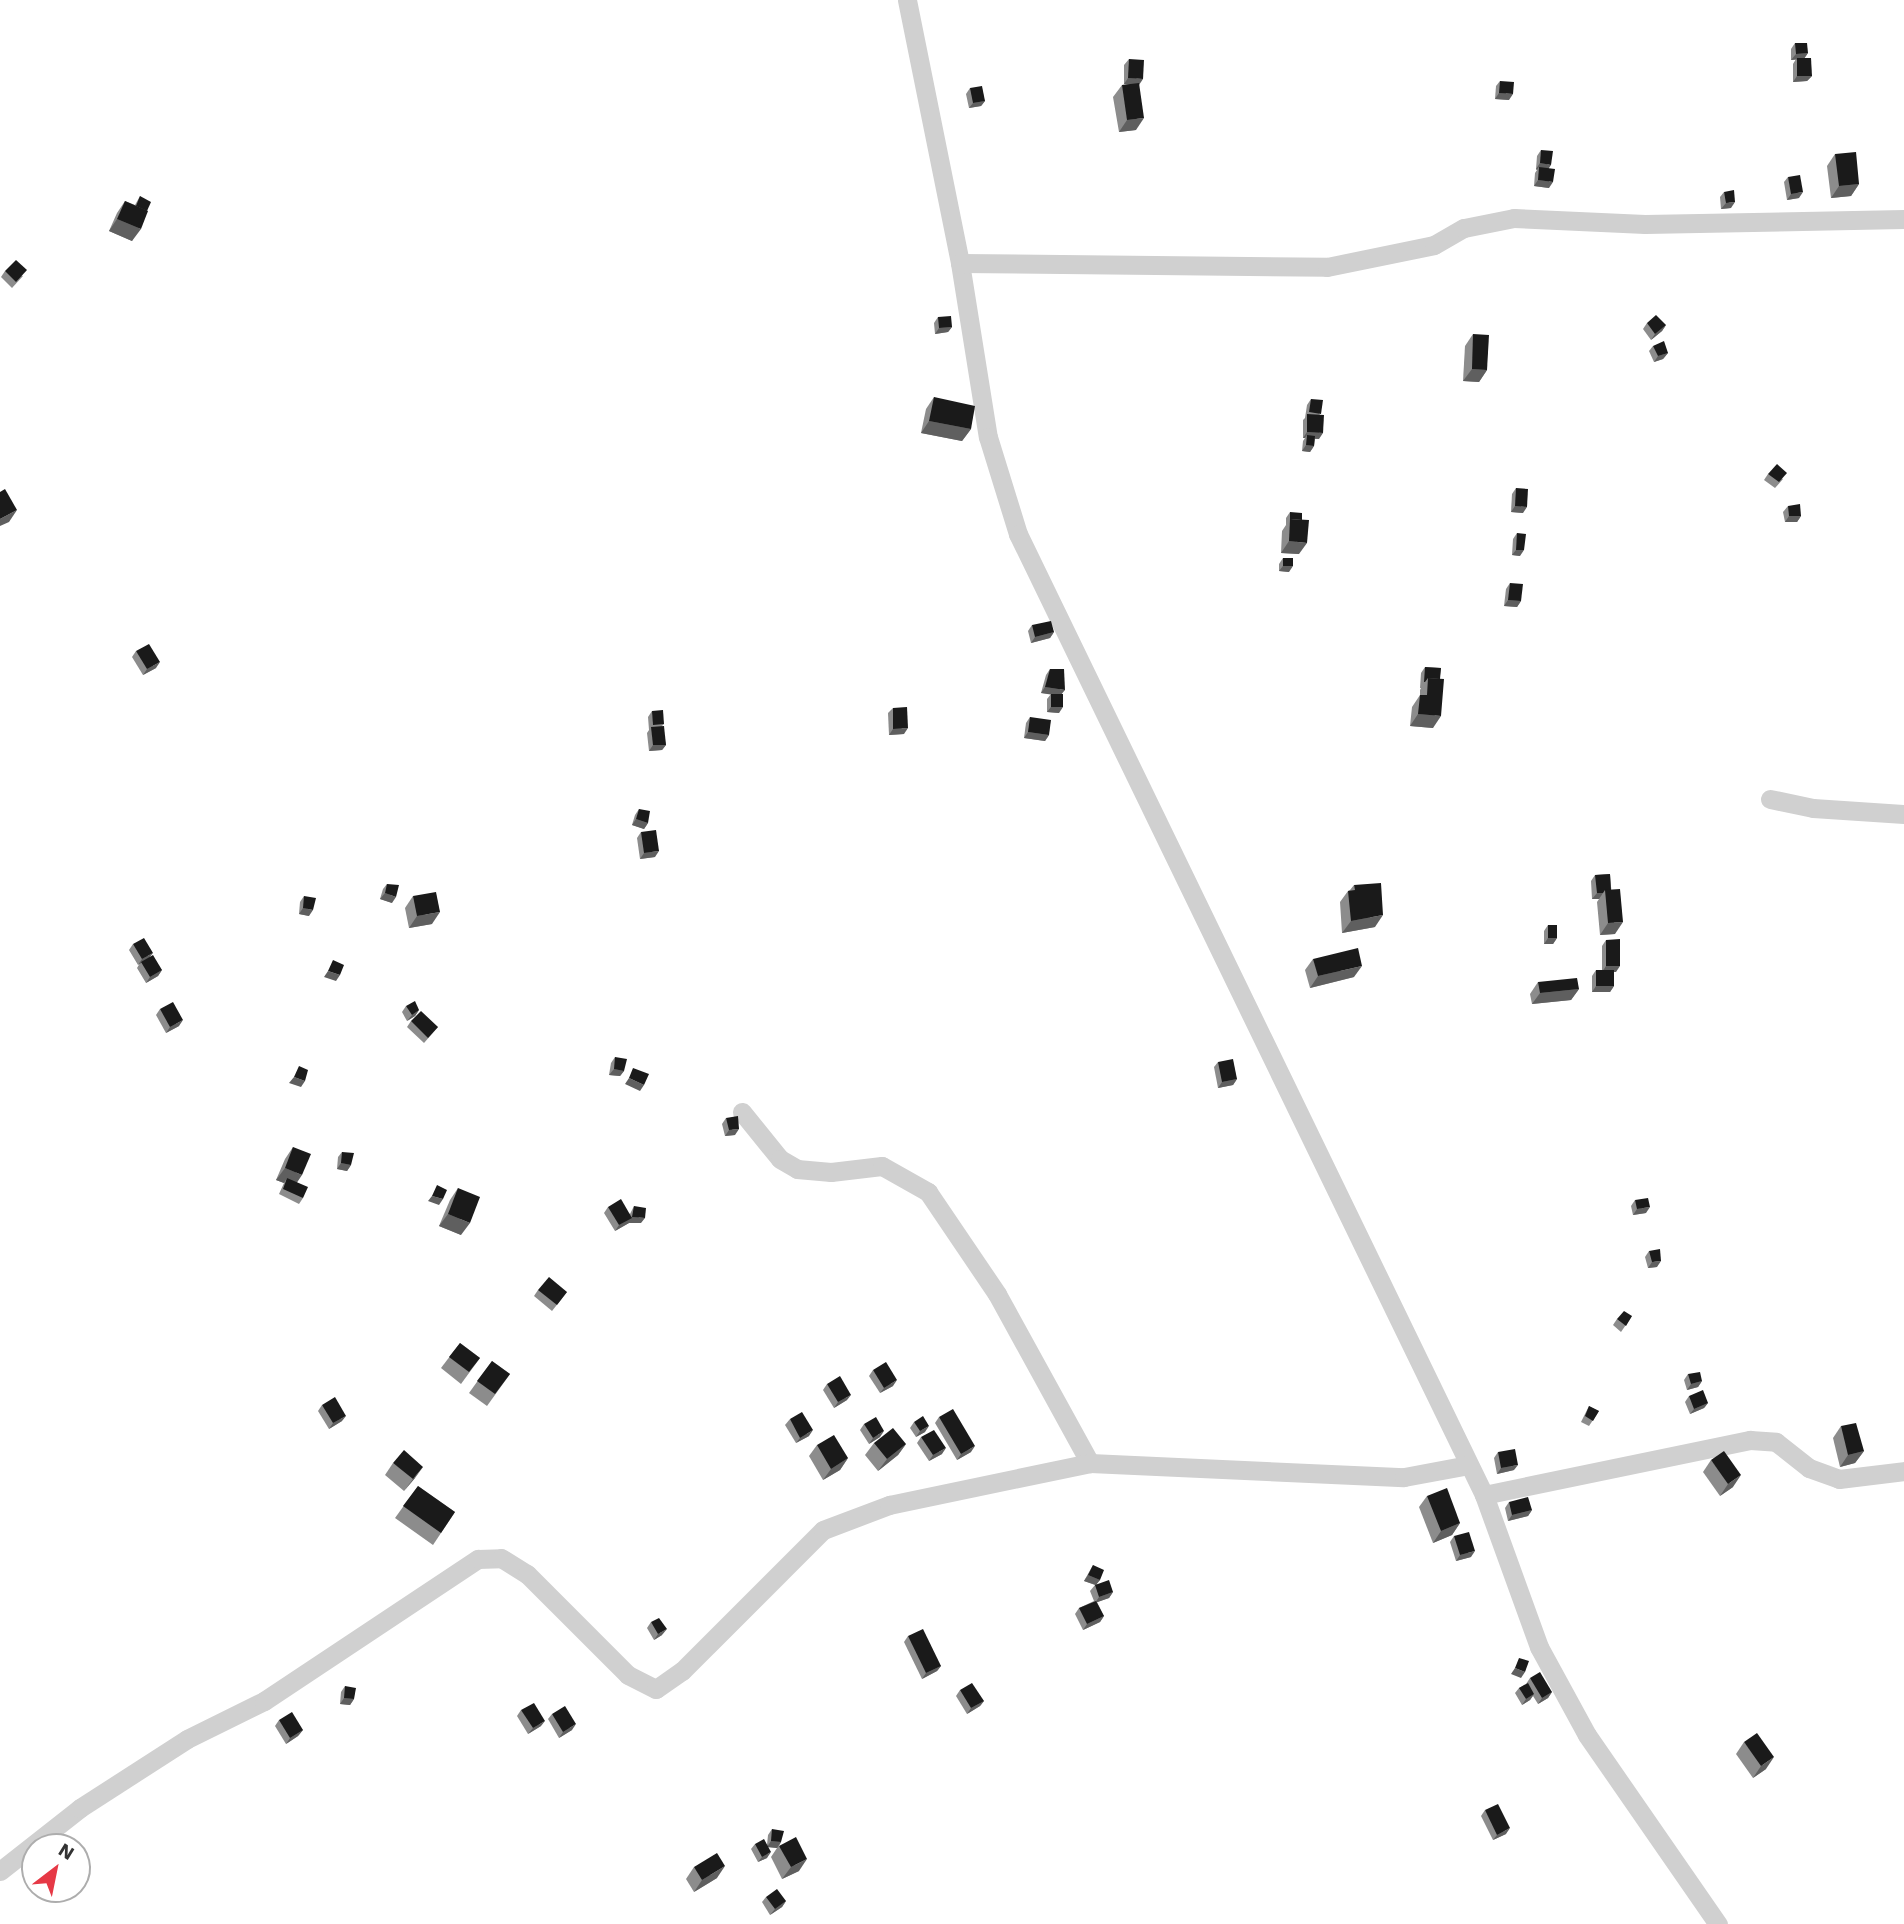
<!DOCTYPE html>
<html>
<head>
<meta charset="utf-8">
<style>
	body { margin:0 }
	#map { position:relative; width:1904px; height:1924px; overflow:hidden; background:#fff; font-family:"Work Sans",sans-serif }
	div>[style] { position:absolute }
	.minor>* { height:19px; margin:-9.5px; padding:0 9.5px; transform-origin:9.5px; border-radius:9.5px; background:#d0d0d0 }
	.wall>* { inset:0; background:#8c8c8c }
	.shaded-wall>* { inset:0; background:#5f5f5f }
	.building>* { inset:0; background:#1a1a1a }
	span { translate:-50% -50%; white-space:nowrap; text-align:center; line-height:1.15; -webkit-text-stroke:7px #fff; paint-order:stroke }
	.north { position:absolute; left:21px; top:1833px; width:70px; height:70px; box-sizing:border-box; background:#fff; border:2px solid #adadad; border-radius:50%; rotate:32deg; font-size:19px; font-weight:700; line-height:28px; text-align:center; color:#333 }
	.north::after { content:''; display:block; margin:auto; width:24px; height:32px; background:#e63946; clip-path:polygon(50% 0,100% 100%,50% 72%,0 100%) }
</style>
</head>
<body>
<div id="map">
	<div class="minor">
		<i style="left:907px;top:0;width:268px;rotate:78.6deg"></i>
		<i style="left:960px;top:263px;width:176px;rotate:80.9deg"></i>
		<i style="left:988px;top:437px;width:102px;rotate:72.8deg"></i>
		<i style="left:1018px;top:534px;width:1068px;rotate:64.13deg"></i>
		<i style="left:1484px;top:1495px;width:162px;rotate:70.1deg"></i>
		<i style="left:1539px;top:1647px;width:100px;rotate:61.4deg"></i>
		<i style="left:1587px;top:1735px;width:230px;rotate:55.3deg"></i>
		<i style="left:960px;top:263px;width:367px;rotate:0.6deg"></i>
		<i style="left:1327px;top:267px;width:109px;rotate:-11.6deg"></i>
		<i style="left:1434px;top:245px;width:34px;rotate:-30deg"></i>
		<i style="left:1464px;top:228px;width:51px;rotate:-11.3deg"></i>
		<i style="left:1514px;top:218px;width:131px;rotate:2.6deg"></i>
		<i style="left:1645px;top:224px;width:259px;rotate:-1.1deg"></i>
		<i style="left:1770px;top:799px;width:44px;rotate:11.8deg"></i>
		<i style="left:1813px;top:808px;width:91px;rotate:3.8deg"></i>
		<i style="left:742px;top:1112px;width:60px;rotate:51deg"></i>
		<i style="left:780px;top:1159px;width:20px;rotate:30deg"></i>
		<i style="left:797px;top:1169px;width:34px;rotate:5deg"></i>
		<i style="left:831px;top:1172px;width:51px;rotate:-6.7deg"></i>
		<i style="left:882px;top:1166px;width:53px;rotate:29.5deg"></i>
		<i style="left:928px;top:1192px;width:123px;rotate:55.9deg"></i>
		<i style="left:997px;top:1294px;width:193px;rotate:61.2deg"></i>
		<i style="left:1484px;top:1495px;width:272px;rotate:-11.7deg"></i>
		<i style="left:1750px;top:1440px;width:26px;rotate:4deg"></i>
		<i style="left:1776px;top:1442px;width:42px;rotate:38.2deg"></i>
		<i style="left:1809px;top:1468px;width:32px;rotate:20deg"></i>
		<i style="left:1839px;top:1479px;width:65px;rotate:-7deg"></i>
		<i style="left:0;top:1871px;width:102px;rotate:-38.2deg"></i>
		<i style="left:80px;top:1808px;width:127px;rotate:-32.8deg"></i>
		<i style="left:187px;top:1739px;width:86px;rotate:-26.3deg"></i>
		<i style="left:264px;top:1701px;width:257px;rotate:-33.6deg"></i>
		<i style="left:478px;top:1559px;width:23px;rotate:-2deg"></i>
		<i style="left:501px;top:1558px;width:31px;rotate:32deg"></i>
		<i style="left:527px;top:1574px;width:143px;rotate:45deg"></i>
		<i style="left:628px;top:1675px;width:31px;rotate:27deg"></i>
		<i style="left:656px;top:1689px;width:32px;rotate:-35deg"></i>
		<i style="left:682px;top:1671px;width:199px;rotate:-45deg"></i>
		<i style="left:823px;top:1530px;width:71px;rotate:-20.7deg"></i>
		<i style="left:889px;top:1505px;width:205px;rotate:-11.8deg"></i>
		<i style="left:1090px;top:1463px;width:314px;rotate:2.6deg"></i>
		<i style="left:1404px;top:1477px;width:65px;rotate:-10.6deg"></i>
	</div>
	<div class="wall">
		<i style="clip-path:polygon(1795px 43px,1808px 53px,1804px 58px,1812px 76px,1807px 81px,1793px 82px,1793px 64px,1796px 59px,1791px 60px,1791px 49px)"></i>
		<i style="clip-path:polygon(1129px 59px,1139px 85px,1136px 130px,1119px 132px,1113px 97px,1122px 85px,1130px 84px,1124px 84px,1124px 65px)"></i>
		<i style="clip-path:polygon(1500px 81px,1509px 100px,1495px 99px,1496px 86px)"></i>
		<i style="clip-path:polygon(970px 88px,985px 101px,981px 106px,969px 108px,966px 94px)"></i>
		<i style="clip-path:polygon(1541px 150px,1549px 168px,1549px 188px,1534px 186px,1535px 173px,1537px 170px,1536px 169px,1537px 156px)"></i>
		<i style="clip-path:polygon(1835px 154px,1859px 184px,1851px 196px,1831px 198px,1827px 166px)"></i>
		<i style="clip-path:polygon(1788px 177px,1799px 198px,1787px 200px,1784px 182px)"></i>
		<i style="clip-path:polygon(1724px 192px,1731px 208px,1721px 209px,1720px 197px)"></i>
		<i style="clip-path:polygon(140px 196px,147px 211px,132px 241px,109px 231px,117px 213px,125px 201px,135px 205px)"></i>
		<i style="clip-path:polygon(5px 271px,23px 276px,12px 288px,1px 277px)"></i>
		<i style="clip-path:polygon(938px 317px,952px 327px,948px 332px,935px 334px,934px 323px)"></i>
		<i style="clip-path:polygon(1647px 323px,1666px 325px,1662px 331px,1651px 340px,1643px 329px)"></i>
		<i style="clip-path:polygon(1473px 334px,1487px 370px,1479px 382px,1463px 381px,1465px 346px)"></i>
		<i style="clip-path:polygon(1653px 346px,1668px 353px,1663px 359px,1654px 362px,1649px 351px)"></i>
		<i style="clip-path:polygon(934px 397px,971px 429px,962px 441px,921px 433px,926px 409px)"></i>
		<i style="clip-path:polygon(1311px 399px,1320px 415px,1319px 439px,1315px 439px,1314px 446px,1310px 452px,1302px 451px,1303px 441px,1305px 438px,1303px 438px,1303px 420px,1305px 418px,1307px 405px)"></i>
		<i style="clip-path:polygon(1768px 474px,1783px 479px,1775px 488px,1764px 480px)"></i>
		<i style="clip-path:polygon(1516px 488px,1523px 513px,1511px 512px,1512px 494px)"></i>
		<i style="clip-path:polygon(1788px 506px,1801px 516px,1797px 522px,1785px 522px,1783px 512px)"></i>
		<i style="clip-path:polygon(1290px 512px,1299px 554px,1281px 553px,1282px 531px,1286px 525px,1286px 518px)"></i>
		<i style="clip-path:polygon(1517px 533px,1520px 556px,1512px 555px,1513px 539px)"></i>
		<i style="clip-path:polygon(1283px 558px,1289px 572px,1279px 571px,1279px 564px)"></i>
		<i style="clip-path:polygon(1510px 583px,1521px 601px,1517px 607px,1504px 606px,1506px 589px)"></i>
		<i style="clip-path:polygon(1032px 625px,1054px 632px,1050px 638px,1031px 643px,1028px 631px)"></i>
		<i style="clip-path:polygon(136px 651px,156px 668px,143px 675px,132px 657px)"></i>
		<i style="clip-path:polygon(1425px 667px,1441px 668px,1433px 728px,1410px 726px,1412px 707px,1420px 695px,1420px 690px,1421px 688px,1420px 688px,1421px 673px)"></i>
		<i style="clip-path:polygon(1050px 669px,1062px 694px,1059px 713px,1047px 712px,1047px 699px,1051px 694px,1041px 693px,1046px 675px)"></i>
		<i style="clip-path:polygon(893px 708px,904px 734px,889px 735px,888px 713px)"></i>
		<i style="clip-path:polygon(652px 711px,664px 724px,662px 726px,666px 745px,662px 750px,649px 751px,647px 733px,649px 730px,648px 717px)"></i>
		<i style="clip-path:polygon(1030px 717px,1049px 735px,1045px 741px,1024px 738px,1026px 723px)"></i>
		<i style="clip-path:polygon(639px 809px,648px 823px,644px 829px,632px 825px,635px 815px)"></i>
		<i style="clip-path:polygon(641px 832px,655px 857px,640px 859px,637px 838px)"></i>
		<i style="clip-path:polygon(1610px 874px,1615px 934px,1600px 935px,1597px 902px,1599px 899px,1592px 899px,1591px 881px,1595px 875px)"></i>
		<i style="clip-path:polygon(387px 884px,392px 903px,380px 899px,383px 889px)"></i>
		<i style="clip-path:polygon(1354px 885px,1375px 927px,1342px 933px,1340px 902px,1348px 891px,1350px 890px)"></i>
		<i style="clip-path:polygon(304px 896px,309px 916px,299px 914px,300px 902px)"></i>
		<i style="clip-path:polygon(413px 896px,432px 924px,409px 928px,405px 908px)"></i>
		<i style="clip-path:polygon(1548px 925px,1557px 938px,1553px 944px,1544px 944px,1544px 931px)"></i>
		<i style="clip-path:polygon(1606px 940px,1616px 972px,1614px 972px,1614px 986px,1610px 992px,1592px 992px,1592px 976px,1596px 970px,1602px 970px,1602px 946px)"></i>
		<i style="clip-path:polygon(133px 944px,149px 957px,162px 970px,158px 976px,146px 983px,137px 968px,140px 963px,138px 965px,129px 950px)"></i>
		<i style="clip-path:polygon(1313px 959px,1354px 977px,1310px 988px,1305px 970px)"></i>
		<i style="clip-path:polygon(1538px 982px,1579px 989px,1571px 1000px,1532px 1004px,1530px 994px)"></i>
		<i style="clip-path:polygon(406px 1006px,419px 1010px,415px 1016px,407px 1021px,402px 1012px)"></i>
		<i style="clip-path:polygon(160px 1009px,179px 1026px,166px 1033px,156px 1015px)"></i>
		<i style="clip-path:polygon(411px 1021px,438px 1027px,424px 1043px,407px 1027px)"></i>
		<i style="clip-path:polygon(615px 1057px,624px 1071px,620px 1076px,609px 1075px,611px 1063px)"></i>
		<i style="clip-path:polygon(1218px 1062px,1237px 1079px,1233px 1085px,1218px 1088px,1214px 1067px)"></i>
		<i style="clip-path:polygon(726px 1118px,735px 1135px,725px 1136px,722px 1124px)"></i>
		<i style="clip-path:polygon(293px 1147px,297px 1182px,303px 1198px,299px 1204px,279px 1194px,284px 1183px,276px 1180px,285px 1159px)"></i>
		<i style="clip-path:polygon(342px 1152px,351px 1165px,347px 1171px,337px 1169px,338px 1157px)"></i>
		<i style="clip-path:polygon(458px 1188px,461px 1235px,439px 1226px,450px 1200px)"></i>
		<i style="clip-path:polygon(1635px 1200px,1646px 1213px,1633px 1215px,1631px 1206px)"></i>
		<i style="clip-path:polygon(634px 1206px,641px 1223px,629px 1223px,615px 1231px,604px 1213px,608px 1207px,630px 1214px)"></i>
		<i style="clip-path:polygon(1649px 1251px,1657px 1267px,1648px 1268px,1645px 1257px)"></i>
		<i style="clip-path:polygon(538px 1290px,567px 1292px,552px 1311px,534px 1296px)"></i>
		<i style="clip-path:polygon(1632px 1316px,1621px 1332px,1613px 1325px,1617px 1319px)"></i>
		<i style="clip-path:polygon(460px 1343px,480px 1358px,461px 1384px,441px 1368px)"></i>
		<i style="clip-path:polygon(492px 1361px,510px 1374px,487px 1406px,469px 1393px)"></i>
		<i style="clip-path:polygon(873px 1370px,893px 1386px,880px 1393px,869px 1376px)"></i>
		<i style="clip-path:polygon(1688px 1374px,1702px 1381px,1698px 1387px,1687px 1390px,1684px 1380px)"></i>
		<i style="clip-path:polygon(827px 1384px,847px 1400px,834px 1408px,823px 1390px)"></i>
		<i style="clip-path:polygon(1689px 1396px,1708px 1403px,1704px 1408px,1690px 1414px,1685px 1402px)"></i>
		<i style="clip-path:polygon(322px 1405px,342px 1421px,329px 1429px,318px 1411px)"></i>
		<i style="clip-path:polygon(1589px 1406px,1599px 1411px,1589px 1426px,1581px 1422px)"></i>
		<i style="clip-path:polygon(939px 1417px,971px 1452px,957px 1460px,935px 1423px)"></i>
		<i style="clip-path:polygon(790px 1419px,809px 1436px,796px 1443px,785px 1425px)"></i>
		<i style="clip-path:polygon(914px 1422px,925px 1432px,916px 1437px,910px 1428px)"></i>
		<i style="clip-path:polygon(864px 1424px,880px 1437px,869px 1444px,860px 1430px)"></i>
		<i style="clip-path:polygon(1841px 1426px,1864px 1451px,1855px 1463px,1840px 1467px,1833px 1438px)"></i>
		<i style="clip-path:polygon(921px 1437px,942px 1454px,929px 1461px,917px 1443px)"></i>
		<i style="clip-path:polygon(874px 1443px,906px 1444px,898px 1455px,878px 1471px,865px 1455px)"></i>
		<i style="clip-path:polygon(817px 1445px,848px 1458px,840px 1470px,823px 1480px,809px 1456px)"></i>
		<i style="clip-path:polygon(1498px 1452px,1514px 1470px,1497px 1474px,1494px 1458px)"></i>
		<i style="clip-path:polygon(1711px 1460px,1733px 1487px,1720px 1496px,1703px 1472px)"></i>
		<i style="clip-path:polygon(393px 1463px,415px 1478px,404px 1491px,385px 1475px)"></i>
		<i style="clip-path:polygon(418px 1486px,455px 1512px,433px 1545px,395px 1518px)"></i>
		<i style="clip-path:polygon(1427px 1496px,1460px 1523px,1452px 1535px,1433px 1543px,1419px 1507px)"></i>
		<i style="clip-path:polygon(1509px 1502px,1532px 1510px,1528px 1516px,1508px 1521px,1505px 1508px)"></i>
		<i style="clip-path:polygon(1454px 1536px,1471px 1557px,1456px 1561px,1450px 1542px)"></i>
		<i style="clip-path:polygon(1093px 1565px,1100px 1580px,1096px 1584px,1113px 1592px,1109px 1598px,1097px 1602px,1104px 1616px,1100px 1622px,1083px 1630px,1075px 1614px,1079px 1608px,1094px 1601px,1090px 1591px,1095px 1585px,1084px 1581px)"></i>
		<i style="clip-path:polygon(651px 1622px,662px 1635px,654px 1640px,647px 1628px)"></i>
		<i style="clip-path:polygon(908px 1636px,941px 1666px,937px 1671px,922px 1679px,904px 1642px)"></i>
		<i style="clip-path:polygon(1530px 1678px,1552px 1692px,1548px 1698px,1538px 1704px,1533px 1696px,1530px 1700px,1522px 1705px,1515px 1693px,1519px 1688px,1526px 1684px)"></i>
		<i style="clip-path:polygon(345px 1686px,354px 1699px,350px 1705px,340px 1704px,341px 1692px)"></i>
		<i style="clip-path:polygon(960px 1690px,984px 1701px,980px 1706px,967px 1714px,956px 1696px)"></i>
		<i style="clip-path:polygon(521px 1710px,541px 1726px,528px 1734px,517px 1716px)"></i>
		<i style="clip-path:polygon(552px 1714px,572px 1730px,559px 1738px,548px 1719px)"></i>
		<i style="clip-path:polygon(279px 1720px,303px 1730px,298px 1736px,286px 1744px,275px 1726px)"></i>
		<i style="clip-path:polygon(1744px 1742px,1766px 1769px,1753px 1778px,1736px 1754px)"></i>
		<i style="clip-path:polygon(1485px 1810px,1506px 1834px,1493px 1840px,1481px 1816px)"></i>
		<i style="clip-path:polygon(772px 1829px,781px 1842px,779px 1846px,799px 1871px,782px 1879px,771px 1857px,777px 1848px,768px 1847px,767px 1858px,758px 1862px,751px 1849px,755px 1844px,767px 1845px,768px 1835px)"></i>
		<i style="clip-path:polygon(694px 1867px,717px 1878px,694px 1892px,686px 1879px)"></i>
		<i style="clip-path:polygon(766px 1897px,786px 1901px,782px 1907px,770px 1915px,762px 1902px)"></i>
	</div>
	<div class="shaded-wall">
		<i style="clip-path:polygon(1808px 53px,1804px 59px,1791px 60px,1796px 54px)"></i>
		<i style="clip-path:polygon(1797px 76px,1812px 76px,1807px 81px,1793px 82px)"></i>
		<i style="clip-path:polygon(1128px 78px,1143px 79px,1139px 85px,1124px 84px)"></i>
		<i style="clip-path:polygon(1499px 93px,1513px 94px,1509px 100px,1495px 99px)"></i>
		<i style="clip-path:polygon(985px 101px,981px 106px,969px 108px,973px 103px)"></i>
		<i style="clip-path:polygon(1144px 118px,1136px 130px,1119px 132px,1127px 120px)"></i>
		<i style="clip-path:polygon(1540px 163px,1551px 165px,1547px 171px,1539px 167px,1537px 170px,1536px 169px)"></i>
		<i style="clip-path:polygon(1538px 180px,1553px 182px,1549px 188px,1534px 186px)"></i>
		<i style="clip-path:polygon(1859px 184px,1851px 196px,1831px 198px,1839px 186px)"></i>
		<i style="clip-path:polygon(1803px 192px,1799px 198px,1787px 200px,1791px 194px)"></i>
		<i style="clip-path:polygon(1735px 202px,1731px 208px,1721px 209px,1726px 203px)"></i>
		<i style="clip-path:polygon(117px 219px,141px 229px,132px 241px,109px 231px)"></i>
		<i style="clip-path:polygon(1666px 325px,1662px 331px,1651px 340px,1655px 334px)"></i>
		<i style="clip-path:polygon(952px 327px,948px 332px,935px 334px,939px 328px)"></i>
		<i style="clip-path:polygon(1668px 353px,1663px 359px,1654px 362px,1658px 356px)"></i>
		<i style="clip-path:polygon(1472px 369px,1487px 370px,1479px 382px,1463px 381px)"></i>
		<i style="clip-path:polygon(929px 421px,971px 429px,962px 441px,921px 433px)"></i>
		<i style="clip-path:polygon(1307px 432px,1323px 433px,1319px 439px,1307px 438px,1307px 435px,1305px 438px,1303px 438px)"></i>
		<i style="clip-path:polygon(1306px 445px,1314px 446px,1310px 452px,1302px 451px)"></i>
		<i style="clip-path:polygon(1515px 506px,1527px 507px,1523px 513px,1511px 512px)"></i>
		<i style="clip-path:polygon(17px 510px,9px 522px,0 526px,0 519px)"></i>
		<i style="clip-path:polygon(1789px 516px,1801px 516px,1797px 522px,1785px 522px)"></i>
		<i style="clip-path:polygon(1289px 541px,1307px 543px,1299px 554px,1281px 553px)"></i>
		<i style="clip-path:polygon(1516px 550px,1524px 550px,1520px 556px,1512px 555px)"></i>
		<i style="clip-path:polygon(1283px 566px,1293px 566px,1289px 572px,1279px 571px)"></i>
		<i style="clip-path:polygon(1508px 600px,1521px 601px,1517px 607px,1504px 606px)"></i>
		<i style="clip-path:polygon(1054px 632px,1050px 638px,1031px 643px,1035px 637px)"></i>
		<i style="clip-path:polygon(160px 662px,156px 668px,143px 675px,147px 669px)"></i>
		<i style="clip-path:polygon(1045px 687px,1065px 690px,1060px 696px,1041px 693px)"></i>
		<i style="clip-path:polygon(1051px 707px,1063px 707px,1059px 713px,1047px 712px)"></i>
		<i style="clip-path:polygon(1418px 714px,1441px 716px,1433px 728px,1410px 726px)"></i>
		<i style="clip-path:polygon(908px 728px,904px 734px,889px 735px,893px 729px)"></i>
		<i style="clip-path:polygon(1028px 732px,1049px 735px,1045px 741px,1024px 738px)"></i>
		<i style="clip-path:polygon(653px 745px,666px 745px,662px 750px,649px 751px)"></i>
		<i style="clip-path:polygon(636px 819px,648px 823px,644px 829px,632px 825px)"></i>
		<i style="clip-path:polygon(659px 851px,655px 857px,640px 859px,644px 853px)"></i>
		<i style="clip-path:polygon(385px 893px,396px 897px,392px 903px,380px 899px)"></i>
		<i style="clip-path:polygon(1597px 893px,1603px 893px,1599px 899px,1592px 899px)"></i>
		<i style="clip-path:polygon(303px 908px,313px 910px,309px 916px,299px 914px)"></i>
		<i style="clip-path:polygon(440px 912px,432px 924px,409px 928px,417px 916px)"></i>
		<i style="clip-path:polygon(1383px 915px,1375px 927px,1342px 933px,1351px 921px)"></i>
		<i style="clip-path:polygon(1623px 922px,1615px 934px,1600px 935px,1608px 923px)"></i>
		<i style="clip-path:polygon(1548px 938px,1557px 938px,1553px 944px,1544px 944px)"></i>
		<i style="clip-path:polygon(153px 953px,149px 958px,138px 965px,142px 959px)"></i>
		<i style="clip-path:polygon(1362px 966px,1354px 977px,1310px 988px,1318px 976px)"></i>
		<i style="clip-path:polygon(1606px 966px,1620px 966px,1616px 972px,1602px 972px)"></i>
		<i style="clip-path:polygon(162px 970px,158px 976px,146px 983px,150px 977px)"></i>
		<i style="clip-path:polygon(328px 971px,340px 975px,336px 981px,324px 977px)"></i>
		<i style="clip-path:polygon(1596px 986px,1614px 986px,1610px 992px,1592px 992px)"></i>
		<i style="clip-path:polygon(1579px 989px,1571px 1000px,1532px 1004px,1540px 993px)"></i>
		<i style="clip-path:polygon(419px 1010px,415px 1016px,407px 1021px,412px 1015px)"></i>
		<i style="clip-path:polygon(183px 1020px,179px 1026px,166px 1033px,170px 1027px)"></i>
		<i style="clip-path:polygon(614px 1069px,624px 1071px,620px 1076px,609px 1075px)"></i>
		<i style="clip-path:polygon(294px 1077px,305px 1081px,301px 1087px,289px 1083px)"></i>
		<i style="clip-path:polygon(629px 1078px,644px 1085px,640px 1091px,625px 1084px)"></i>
		<i style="clip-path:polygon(1237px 1079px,1233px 1085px,1218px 1088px,1222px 1082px)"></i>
		<i style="clip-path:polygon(739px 1129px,735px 1135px,725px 1136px,729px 1130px)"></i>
		<i style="clip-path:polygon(341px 1163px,351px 1165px,347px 1171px,337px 1169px)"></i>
		<i style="clip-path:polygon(285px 1168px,302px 1175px,294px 1187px,287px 1178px,284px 1183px,276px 1180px)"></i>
		<i style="clip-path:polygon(432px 1196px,443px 1199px,439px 1205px,428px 1201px)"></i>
		<i style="clip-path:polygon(1650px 1207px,1646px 1213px,1633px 1215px,1637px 1209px)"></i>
		<i style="clip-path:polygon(448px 1214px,470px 1223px,461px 1235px,439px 1226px)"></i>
		<i style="clip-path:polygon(632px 1217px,645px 1218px,641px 1223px,629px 1223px,615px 1231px,619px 1225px)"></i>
		<i style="clip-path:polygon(1661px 1261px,1657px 1267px,1648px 1268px,1652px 1262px)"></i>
		<i style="clip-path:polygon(897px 1380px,893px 1386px,880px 1393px,884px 1388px)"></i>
		<i style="clip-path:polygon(1702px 1381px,1698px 1387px,1687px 1390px,1691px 1384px)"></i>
		<i style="clip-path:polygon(851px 1395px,847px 1400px,834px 1408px,838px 1402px)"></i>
		<i style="clip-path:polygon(1708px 1403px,1704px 1408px,1690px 1414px,1694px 1409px)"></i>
		<i style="clip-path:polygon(346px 1416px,342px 1421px,329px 1429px,333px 1423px)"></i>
		<i style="clip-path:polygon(929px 1426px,925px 1432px,916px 1437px,920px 1431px)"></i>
		<i style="clip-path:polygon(813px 1430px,809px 1436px,796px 1443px,800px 1438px)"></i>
		<i style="clip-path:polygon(884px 1431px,880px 1437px,869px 1444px,873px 1438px)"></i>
		<i style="clip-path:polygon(906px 1444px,898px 1455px,878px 1471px,887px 1459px)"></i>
		<i style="clip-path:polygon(975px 1446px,971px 1452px,957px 1460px,961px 1454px)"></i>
		<i style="clip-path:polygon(946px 1448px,942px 1454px,929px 1461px,933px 1455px)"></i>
		<i style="clip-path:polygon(1864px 1451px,1855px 1463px,1840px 1467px,1848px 1455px)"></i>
		<i style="clip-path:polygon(848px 1458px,840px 1470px,823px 1480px,831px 1469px)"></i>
		<i style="clip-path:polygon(1518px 1465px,1514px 1470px,1497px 1474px,1501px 1468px)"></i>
		<i style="clip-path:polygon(423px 1467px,415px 1478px,404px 1491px,413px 1479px)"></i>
		<i style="clip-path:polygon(1741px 1475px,1733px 1487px,1720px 1496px,1728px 1484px)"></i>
		<i style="clip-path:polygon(1532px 1510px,1528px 1516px,1508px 1521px,1512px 1515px)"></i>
		<i style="clip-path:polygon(1460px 1523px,1452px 1535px,1433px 1543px,1441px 1531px)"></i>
		<i style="clip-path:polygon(1475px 1551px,1471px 1557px,1456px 1561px,1460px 1555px)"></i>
		<i style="clip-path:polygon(1088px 1575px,1100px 1580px,1096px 1585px,1084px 1581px)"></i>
		<i style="clip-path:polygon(1113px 1592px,1109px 1598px,1095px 1603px,1099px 1597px)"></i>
		<i style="clip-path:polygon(1104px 1616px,1100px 1622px,1083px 1630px,1087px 1624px)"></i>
		<i style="clip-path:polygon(667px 1629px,662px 1635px,654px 1640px,658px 1634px)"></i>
		<i style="clip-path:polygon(941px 1666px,937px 1671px,922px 1679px,926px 1673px)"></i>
		<i style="clip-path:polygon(1515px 1668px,1525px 1672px,1521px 1678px,1511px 1674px)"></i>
		<i style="clip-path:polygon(1552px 1692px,1548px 1698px,1538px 1704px,1542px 1698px)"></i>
		<i style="clip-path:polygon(1534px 1694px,1530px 1700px,1522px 1705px,1526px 1699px)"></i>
		<i style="clip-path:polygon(344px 1698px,354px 1699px,350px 1705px,340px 1704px)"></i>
		<i style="clip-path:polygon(984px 1701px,980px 1706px,967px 1714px,971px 1708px)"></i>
		<i style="clip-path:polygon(545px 1721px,541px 1726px,528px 1734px,533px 1728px)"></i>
		<i style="clip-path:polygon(576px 1724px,572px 1730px,559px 1738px,563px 1732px)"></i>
		<i style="clip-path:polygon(303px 1730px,298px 1736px,286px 1744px,290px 1738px)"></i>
		<i style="clip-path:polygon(1774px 1757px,1766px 1769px,1753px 1778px,1761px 1766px)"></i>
		<i style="clip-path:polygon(1510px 1828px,1506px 1834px,1493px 1840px,1497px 1835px)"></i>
		<i style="clip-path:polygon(771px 1841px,781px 1842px,777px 1848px,767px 1847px)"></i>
		<i style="clip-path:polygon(771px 1852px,767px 1858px,758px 1862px,762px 1857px)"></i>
		<i style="clip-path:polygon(807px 1859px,799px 1871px,782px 1879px,791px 1867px)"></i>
		<i style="clip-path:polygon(725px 1866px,717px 1878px,694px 1892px,702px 1880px)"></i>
		<i style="clip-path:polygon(786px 1901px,782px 1907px,770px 1915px,775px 1909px)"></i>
	</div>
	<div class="building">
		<i style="clip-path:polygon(1795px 43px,1807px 43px,1808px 53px,1796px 54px)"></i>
		<i style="clip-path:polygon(1797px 58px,1811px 58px,1812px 76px,1797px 76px)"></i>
		<i style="clip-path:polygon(1129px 59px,1144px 60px,1143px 79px,1128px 78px)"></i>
		<i style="clip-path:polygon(1500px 81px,1514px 82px,1513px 94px,1499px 93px)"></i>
		<i style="clip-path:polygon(1139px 83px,1144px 118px,1127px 120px,1122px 85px)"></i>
		<i style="clip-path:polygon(982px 86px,985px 101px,973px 103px,970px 88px)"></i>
		<i style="clip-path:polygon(1541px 150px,1553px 151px,1551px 165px,1540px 163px)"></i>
		<i style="clip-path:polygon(1856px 152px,1859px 184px,1839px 186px,1835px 154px)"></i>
		<i style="clip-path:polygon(1539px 167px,1555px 169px,1553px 182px,1538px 180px)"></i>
		<i style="clip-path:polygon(1800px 175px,1803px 192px,1791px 194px,1788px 177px)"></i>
		<i style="clip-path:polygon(1734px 190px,1735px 202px,1726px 203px,1724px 192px)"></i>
		<i style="clip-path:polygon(140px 196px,151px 202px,147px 211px,136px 206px)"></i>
		<i style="clip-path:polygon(125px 201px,148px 211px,141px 229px,117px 219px)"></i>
		<i style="clip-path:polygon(16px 260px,27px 270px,16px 282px,5px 271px)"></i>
		<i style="clip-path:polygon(1656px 315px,1666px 325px,1655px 334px,1647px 323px)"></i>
		<i style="clip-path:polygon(951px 316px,952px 327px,939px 328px,938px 317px)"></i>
		<i style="clip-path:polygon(1473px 334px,1489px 335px,1487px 370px,1472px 369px)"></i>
		<i style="clip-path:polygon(1664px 341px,1668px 353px,1658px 356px,1653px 346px)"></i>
		<i style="clip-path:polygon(934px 397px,975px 406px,971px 429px,929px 421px)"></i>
		<i style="clip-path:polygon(1311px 399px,1323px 400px,1321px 414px,1309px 412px)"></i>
		<i style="clip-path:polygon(1307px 414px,1324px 415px,1323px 433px,1307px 432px)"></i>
		<i style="clip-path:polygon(1307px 435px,1315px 436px,1314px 446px,1306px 445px)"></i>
		<i style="clip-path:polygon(1777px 464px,1787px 473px,1779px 482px,1768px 474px)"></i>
		<i style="clip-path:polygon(1516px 488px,1528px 489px,1527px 507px,1515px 506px)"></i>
		<i style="clip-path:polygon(5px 489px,17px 510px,0 519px,0 492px)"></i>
		<i style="clip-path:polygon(1800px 504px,1801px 516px,1789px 516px,1788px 506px)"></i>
		<i style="clip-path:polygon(1290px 512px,1302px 513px,1302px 520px,1290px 519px,1290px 523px)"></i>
		<i style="clip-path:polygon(1290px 519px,1309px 520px,1307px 543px,1289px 541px)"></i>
		<i style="clip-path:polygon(1517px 533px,1526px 534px,1524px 550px,1516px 550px)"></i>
		<i style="clip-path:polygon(1283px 558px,1293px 558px,1293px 566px,1283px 566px)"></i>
		<i style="clip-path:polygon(1510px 583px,1523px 584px,1521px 601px,1508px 600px)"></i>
		<i style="clip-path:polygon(1051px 621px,1054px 632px,1035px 637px,1032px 625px)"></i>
		<i style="clip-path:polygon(149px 644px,160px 662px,147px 669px,136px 651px)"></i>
		<i style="clip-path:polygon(1425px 667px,1441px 668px,1440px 679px,1428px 678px,1425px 682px,1424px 682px)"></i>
		<i style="clip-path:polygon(1050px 669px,1064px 669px,1065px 690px,1045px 687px)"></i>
		<i style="clip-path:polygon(1428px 678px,1444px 679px,1441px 716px,1418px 714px,1420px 695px,1427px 695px)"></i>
		<i style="clip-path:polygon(1051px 694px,1063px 694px,1063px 707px,1051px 707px)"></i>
		<i style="clip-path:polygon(907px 707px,908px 728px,893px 729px,893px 708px)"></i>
		<i style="clip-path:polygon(663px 710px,664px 724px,653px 725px,652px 711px)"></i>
		<i style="clip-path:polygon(1030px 717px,1051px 720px,1049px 735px,1028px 732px)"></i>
		<i style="clip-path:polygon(664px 726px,666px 745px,653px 745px,651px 727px)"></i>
		<i style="clip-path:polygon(639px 809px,650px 811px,648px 823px,636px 819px)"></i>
		<i style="clip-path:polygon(656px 830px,659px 851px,644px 853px,641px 832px)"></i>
		<i style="clip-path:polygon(1610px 874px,1611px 890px,1605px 890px,1603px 893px,1597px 893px,1595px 875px)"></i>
		<i style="clip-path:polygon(1381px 883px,1383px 915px,1351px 921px,1348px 891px,1355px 890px,1354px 885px)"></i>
		<i style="clip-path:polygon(387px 884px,399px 885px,396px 897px,385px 893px)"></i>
		<i style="clip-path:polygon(1620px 889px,1623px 922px,1608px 923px,1605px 890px)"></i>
		<i style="clip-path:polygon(436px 892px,440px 912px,417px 916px,413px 896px)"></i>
		<i style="clip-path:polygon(304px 896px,316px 898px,313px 910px,303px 908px)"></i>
		<i style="clip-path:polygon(1548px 925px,1557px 925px,1557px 938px,1548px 938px)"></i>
		<i style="clip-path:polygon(144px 938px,153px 953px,142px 959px,133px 944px)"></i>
		<i style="clip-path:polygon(1620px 939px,1620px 966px,1606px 966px,1606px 940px)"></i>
		<i style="clip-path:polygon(1358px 948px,1362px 966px,1318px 976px,1313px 959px)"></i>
		<i style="clip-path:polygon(153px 955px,162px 970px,150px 977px,141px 962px)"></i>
		<i style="clip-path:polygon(333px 960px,344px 965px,340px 975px,328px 971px)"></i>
		<i style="clip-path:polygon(1596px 970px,1614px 970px,1614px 986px,1596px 986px)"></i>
		<i style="clip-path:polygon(1577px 978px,1579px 989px,1540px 993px,1538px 982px)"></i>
		<i style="clip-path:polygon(415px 1001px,419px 1010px,412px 1015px,406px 1006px)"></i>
		<i style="clip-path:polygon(173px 1002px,183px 1020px,170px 1027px,160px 1009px)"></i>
		<i style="clip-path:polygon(421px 1011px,438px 1027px,428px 1038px,411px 1021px)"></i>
		<i style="clip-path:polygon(615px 1057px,627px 1059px,624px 1071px,614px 1069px)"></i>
		<i style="clip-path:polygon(1233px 1059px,1237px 1079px,1222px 1082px,1218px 1062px)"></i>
		<i style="clip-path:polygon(299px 1066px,308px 1070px,305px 1081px,294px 1077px)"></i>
		<i style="clip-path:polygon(633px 1068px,649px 1074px,644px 1085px,629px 1078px)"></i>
		<i style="clip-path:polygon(738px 1116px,739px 1129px,729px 1130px,726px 1118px)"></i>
		<i style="clip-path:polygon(293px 1147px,311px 1154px,302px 1175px,285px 1168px)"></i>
		<i style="clip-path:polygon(342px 1152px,354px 1153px,351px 1165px,341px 1163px)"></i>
		<i style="clip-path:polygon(287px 1178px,308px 1187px,303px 1198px,283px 1189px)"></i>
		<i style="clip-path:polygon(437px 1185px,447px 1190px,443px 1199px,432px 1196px)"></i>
		<i style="clip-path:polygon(458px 1188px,480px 1197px,470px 1223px,448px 1214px)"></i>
		<i style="clip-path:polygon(1648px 1198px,1650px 1207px,1637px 1209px,1635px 1200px)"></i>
		<i style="clip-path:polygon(621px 1199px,632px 1218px,619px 1225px,608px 1207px)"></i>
		<i style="clip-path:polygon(634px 1206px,646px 1208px,645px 1218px,632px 1217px)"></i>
		<i style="clip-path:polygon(1660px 1249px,1661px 1261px,1652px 1262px,1649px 1251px)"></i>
		<i style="clip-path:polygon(549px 1277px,567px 1292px,557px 1305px,538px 1290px)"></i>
		<i style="clip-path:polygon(1624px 1311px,1632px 1316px,1626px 1326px,1617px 1319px)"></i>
		<i style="clip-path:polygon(460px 1343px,480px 1358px,469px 1372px,449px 1357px)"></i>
		<i style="clip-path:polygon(492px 1361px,510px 1374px,495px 1394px,477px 1381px)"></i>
		<i style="clip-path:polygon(886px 1362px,897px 1380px,884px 1388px,873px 1370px)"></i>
		<i style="clip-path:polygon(1700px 1372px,1702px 1381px,1691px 1384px,1688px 1374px)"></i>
		<i style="clip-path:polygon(840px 1376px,851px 1395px,838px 1402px,827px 1384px)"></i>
		<i style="clip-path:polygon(1703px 1390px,1708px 1403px,1694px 1409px,1689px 1396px)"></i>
		<i style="clip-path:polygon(335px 1397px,346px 1416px,333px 1423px,322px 1405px)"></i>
		<i style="clip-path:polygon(1589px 1406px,1599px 1411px,1593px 1421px,1585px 1416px)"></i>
		<i style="clip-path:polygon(953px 1409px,975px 1446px,961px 1454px,939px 1417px)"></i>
		<i style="clip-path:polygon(802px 1412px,813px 1430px,800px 1438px,790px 1419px)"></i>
		<i style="clip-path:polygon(923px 1416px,929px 1426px,920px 1431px,914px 1422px)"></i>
		<i style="clip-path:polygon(876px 1417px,884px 1431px,873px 1438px,864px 1424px)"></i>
		<i style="clip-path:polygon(1856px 1423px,1864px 1451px,1848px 1455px,1841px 1426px)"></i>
		<i style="clip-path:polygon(893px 1428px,906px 1444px,887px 1459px,874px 1443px)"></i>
		<i style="clip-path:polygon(934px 1430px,946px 1448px,933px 1455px,921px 1437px)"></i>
		<i style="clip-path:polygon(834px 1435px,848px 1458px,831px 1469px,817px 1445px)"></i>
		<i style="clip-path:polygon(1515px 1449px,1518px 1465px,1501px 1468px,1498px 1452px)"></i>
		<i style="clip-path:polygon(404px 1450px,423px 1467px,413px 1479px,393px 1463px)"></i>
		<i style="clip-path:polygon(1724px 1451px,1741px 1475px,1728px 1484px,1711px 1460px)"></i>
		<i style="clip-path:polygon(418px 1486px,455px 1512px,441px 1533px,403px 1506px)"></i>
		<i style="clip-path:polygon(1447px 1488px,1460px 1523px,1441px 1531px,1427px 1496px)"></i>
		<i style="clip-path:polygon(1528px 1497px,1532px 1510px,1512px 1515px,1509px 1502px)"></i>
		<i style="clip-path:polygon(1469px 1532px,1475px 1551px,1460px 1555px,1454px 1536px)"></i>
		<i style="clip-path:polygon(1093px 1565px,1104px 1570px,1100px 1580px,1088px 1575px)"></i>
		<i style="clip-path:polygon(1109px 1580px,1113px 1592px,1099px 1597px,1095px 1585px)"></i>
		<i style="clip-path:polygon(1096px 1601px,1104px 1616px,1087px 1624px,1079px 1608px)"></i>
		<i style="clip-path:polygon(659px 1618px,667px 1629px,658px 1634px,651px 1622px)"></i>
		<i style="clip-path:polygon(923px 1629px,941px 1666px,926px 1673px,908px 1636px)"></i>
		<i style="clip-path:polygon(1519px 1658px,1529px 1661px,1525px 1672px,1515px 1668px)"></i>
		<i style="clip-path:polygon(1540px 1672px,1552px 1692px,1542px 1698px,1530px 1678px)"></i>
		<i style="clip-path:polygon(972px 1683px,984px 1701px,971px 1708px,960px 1690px)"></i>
		<i style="clip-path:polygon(1528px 1683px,1534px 1694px,1526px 1699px,1519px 1688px)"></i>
		<i style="clip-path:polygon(345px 1686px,356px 1688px,354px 1699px,344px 1698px)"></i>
		<i style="clip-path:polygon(534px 1703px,545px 1721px,533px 1728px,521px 1710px)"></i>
		<i style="clip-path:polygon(565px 1706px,576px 1724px,563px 1732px,552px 1714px)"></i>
		<i style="clip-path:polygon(292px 1712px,303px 1730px,290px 1738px,279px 1720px)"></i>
		<i style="clip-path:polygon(1757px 1733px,1774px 1757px,1761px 1766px,1744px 1742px)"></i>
		<i style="clip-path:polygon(1498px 1804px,1510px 1828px,1497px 1835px,1485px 1810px)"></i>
		<i style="clip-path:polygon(772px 1829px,784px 1831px,781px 1842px,771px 1841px)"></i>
		<i style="clip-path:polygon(796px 1837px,807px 1859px,791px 1867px,779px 1846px)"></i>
		<i style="clip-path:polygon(764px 1839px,771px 1852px,762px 1857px,755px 1844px)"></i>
		<i style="clip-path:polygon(717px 1853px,725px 1866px,702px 1880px,694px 1867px)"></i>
		<i style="clip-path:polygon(777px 1889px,786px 1901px,775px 1909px,766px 1897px)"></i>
	</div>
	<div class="north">N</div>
</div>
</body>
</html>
